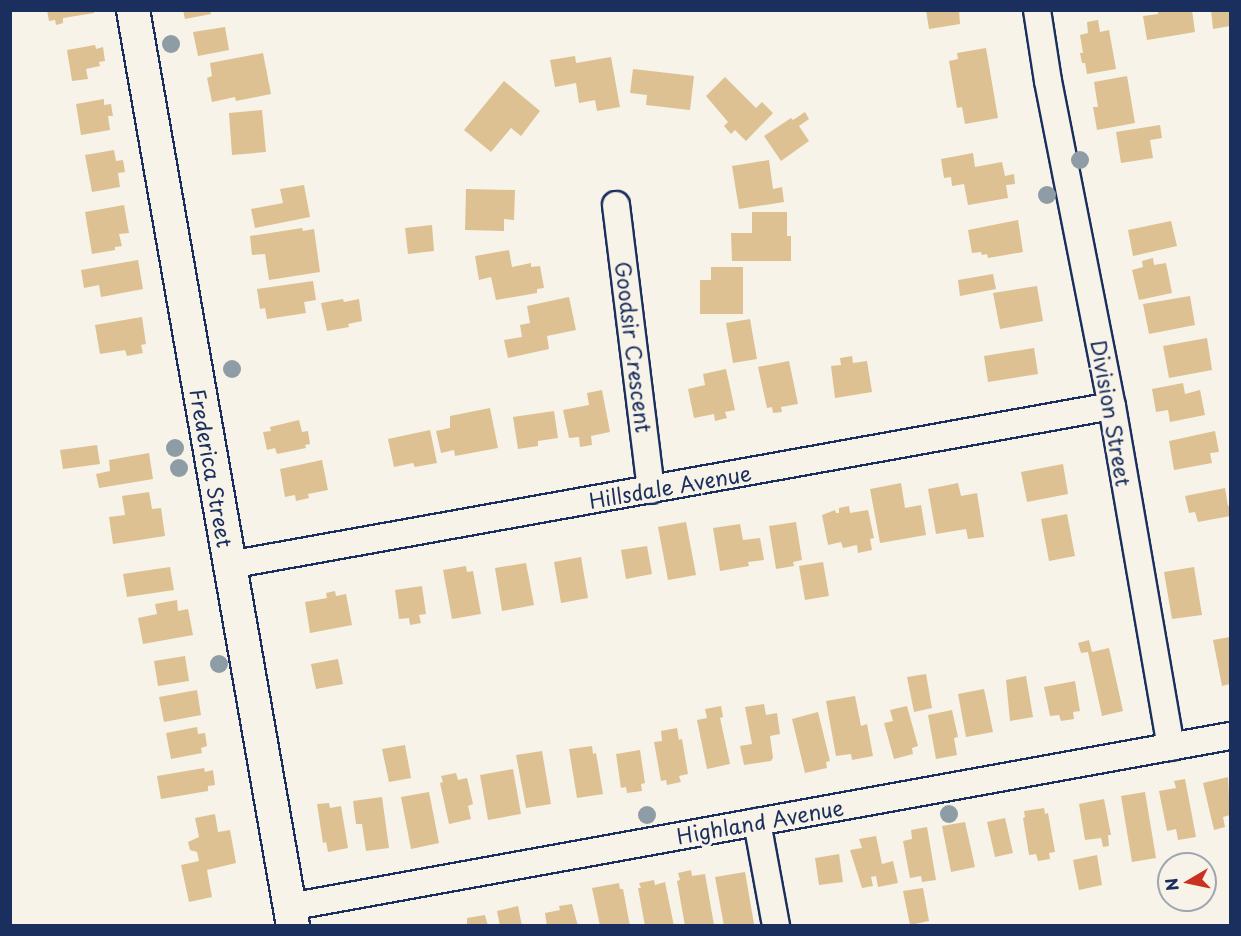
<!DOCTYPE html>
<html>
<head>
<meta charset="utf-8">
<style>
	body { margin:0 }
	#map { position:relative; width:1241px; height:936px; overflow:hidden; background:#f7f3e8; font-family:"Playpen Sans",sans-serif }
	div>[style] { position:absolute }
	.building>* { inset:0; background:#ddc192 }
	.roads { filter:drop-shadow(2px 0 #1b2f5e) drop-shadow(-2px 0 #1b2f5e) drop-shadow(0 2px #1b2f5e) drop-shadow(0 -2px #1b2f5e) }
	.minor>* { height:26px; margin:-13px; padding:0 13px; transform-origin:13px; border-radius:13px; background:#f7f3e8 }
	.tertiary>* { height:32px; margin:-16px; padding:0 16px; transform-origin:16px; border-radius:16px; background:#f7f3e8 }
	.trees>* { width:18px; height:18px; margin:-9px; border-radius:50%; background:#8e9ca6 }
	span { translate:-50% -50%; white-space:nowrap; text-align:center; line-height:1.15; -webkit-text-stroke:6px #f7f3e8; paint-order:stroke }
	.street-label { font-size:21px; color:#1b2f5e }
	.frame { position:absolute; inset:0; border:12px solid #1b2f5e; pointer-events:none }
	.north { position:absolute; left:1157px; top:852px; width:60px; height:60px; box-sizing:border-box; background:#f7f3e8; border:2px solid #9fa5b1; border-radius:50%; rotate:261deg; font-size:16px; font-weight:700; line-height:24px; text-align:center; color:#1b2f5e }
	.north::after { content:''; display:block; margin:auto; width:21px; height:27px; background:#c8321e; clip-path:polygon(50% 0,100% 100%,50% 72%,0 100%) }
</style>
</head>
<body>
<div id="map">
	<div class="building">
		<i style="clip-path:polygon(47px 10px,94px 10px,94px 13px,63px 18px,63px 23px,56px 25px,55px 20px,49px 21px)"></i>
		<i style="clip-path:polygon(183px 10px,210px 10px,211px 14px,185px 19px)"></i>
		<i style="clip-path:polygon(926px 10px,959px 10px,960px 24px,929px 29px)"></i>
		<i style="clip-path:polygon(1158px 10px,1192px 10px,1195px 32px,1147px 40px,1143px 16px,1158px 14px)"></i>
		<i style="clip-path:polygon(1211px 10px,1230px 10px,1230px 26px,1213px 29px)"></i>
		<i style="clip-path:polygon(1098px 20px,1100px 32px,1109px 30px,1116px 69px,1087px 74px,1085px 63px,1082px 63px,1080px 53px,1083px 53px,1080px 35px,1088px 33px,1087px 22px)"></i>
		<i style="clip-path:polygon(225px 27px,229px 50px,198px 56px,193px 32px)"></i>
		<i style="clip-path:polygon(95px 45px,96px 49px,103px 47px,105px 61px,99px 62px,100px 66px,86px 69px,88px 79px,72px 81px,67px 50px)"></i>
		<i style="clip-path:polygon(986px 48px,998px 118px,965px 124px,962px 107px,957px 108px,949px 61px,958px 59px,957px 53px)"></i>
		<i style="clip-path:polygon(263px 53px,271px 94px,236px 101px,235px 97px,212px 102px,207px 78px,212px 76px,210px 63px)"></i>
		<i style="clip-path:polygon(575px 56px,576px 63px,611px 57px,620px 107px,597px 111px,595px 100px,579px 103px,576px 83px,555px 87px,550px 60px)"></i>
		<i style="clip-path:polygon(633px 69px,694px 76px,690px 110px,646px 105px,647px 95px,630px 93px)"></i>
		<i style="clip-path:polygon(1127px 76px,1135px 123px,1097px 130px,1093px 107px,1098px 107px,1094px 82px)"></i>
		<i style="clip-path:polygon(725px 77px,756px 108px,762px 102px,773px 113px,746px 141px,735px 130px,731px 134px,724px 126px,728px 122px,706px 96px)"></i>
		<i style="clip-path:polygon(504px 81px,540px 111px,521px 136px,511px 128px,491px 152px,464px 130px)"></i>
		<i style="clip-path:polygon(104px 99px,104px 105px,111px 104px,113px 116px,108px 116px,110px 130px,81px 135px,76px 104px)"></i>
		<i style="clip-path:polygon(262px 110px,266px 152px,232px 155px,229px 113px)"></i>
		<i style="clip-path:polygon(805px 112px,809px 119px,799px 126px,809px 141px,781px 161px,764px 136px,791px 118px,793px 120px)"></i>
		<i style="clip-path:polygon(1160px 125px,1162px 138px,1150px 140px,1153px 158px,1121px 163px,1116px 132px)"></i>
		<i style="clip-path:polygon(114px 150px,116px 161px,123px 160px,125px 172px,118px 173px,120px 187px,92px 192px,85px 155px)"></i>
		<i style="clip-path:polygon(973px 153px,975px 167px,1002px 162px,1005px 176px,1014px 174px,1015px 184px,1006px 185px,1008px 198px,968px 205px,964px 184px,952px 186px,951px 177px,944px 178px,941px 159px)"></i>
		<i style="clip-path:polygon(769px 160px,773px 189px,782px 187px,784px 202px,739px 209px,732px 166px)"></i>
		<i style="clip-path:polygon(304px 185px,310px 217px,255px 228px,251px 209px,283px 203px,280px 189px)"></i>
		<i style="clip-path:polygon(466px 189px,515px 190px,514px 220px,504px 219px,504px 231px,465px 230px)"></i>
		<i style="clip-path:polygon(124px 205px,129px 233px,119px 234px,122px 246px,115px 247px,115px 250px,92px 254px,85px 212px)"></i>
		<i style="clip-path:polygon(752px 212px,787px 212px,787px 236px,791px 236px,791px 261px,732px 261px,731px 233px,752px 233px)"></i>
		<i style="clip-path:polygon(1018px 220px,1023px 252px,988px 258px,987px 254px,982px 255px,981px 252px,972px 253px,968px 230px)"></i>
		<i style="clip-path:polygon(1171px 221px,1177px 246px,1133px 256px,1128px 230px)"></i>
		<i style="clip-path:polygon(432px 225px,434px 251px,408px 254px,405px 228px)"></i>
		<i style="clip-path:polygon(302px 228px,303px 231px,314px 229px,320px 272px,269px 280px,265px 254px,252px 255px,250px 236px)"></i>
		<i style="clip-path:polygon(509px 250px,512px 267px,531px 263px,531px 267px,540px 266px,544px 288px,537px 289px,537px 293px,496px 300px,491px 277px,479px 280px,475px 256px)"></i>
		<i style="clip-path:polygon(1153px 258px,1154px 265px,1166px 263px,1172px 293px,1139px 300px,1132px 270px,1143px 267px,1142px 261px)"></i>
		<i style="clip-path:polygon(138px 260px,143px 289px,101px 297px,99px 285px,84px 288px,81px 270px)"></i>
		<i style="clip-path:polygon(711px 267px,743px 267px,743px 314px,700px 314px,700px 280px,711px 280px)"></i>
		<i style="clip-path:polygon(993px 274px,996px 289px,960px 296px,958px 280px)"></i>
		<i style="clip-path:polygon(313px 281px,316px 300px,304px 302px,306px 313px,267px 319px,265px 308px,260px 309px,257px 289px)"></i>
		<i style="clip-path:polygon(1037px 286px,1043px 321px,1000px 329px,993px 293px)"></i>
		<i style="clip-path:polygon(1190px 296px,1195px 325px,1149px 334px,1143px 304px)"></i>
		<i style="clip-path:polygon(569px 297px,576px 330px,547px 336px,549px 349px,508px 358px,504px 340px,522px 337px,520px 325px,530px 323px,527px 306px)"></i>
		<i style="clip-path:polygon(343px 299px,344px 302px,359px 299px,362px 321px,348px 324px,349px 327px,327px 331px,321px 303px)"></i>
		<i style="clip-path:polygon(142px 317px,146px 344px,141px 345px,143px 353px,127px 356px,125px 350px,100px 354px,95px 325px)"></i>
		<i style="clip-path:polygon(750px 319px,757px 359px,733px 363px,726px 323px)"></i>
		<i style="clip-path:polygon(1207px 338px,1212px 370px,1169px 378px,1163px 346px)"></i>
		<i style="clip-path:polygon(1034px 348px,1038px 374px,988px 382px,984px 356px)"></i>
		<i style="clip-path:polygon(852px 356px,853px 363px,867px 361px,872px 392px,835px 398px,831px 366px,841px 365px,840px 358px)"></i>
		<i style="clip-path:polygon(789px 361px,798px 404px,781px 407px,782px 412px,773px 413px,772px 407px,767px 408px,758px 367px)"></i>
		<i style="clip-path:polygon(726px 369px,735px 410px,725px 412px,727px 418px,715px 421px,714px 414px,694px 418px,688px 389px,705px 385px,703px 374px)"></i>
		<i style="clip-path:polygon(1183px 383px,1185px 394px,1200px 390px,1205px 415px,1170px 422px,1168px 410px,1156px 412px,1152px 389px)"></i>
		<i style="clip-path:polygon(602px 390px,610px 432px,591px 436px,592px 445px,580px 447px,579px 437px,569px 438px,563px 410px,589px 405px,587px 393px)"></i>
		<i style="clip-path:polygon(490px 408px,498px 448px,455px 456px,454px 450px,441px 453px,436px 431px,450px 428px,450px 416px)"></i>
		<i style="clip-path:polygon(554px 411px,558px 438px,538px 441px,538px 446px,518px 449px,513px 417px)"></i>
		<i style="clip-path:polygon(299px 420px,302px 432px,308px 431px,310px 444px,305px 445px,306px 448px,277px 454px,275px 448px,267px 450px,263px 432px,271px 431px,270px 427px)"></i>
		<i style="clip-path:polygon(430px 430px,437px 463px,415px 467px,413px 463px,394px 467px,388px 439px)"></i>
		<i style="clip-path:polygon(1215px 431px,1219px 452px,1210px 453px,1212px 463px,1174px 470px,1169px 441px)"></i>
		<i style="clip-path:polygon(97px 445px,100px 464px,63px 469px,60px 450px)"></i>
		<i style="clip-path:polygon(149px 453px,153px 479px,99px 488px,96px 474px,110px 471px,109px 460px)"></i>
		<i style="clip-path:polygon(322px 460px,328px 490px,308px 494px,309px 498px,296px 501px,295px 495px,285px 497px,280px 469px)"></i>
		<i style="clip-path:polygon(1063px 464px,1068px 494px,1027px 502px,1021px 472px)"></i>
		<i style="clip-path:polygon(901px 483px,905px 508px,921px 505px,926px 535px,880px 543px,870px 489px)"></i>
		<i style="clip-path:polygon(958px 483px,961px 496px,977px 493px,984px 537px,968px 539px,966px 529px,936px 534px,928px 489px)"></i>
		<i style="clip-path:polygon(1225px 488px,1228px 506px,1230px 505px,1230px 516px,1198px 522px,1195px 512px,1189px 513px,1185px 496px)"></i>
		<i style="clip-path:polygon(149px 492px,152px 509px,161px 508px,165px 536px,113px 544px,109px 517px,125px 515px,122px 496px)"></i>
		<i style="clip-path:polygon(849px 506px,850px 513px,868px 510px,874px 538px,870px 539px,872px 550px,858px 553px,857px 545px,843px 548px,841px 542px,828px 545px,822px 515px,835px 510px,836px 513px,839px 513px,839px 508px)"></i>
		<i style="clip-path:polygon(1067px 514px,1075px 556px,1049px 561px,1041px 519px)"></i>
		<i style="clip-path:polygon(686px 522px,696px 575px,668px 580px,658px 527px)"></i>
		<i style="clip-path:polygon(796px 522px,802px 560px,793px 562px,794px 566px,776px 569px,769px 526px)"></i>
		<i style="clip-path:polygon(740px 524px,743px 540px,760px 538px,764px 560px,748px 562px,749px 566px,720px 571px,713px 528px)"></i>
		<i style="clip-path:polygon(647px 546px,652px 574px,626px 579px,621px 550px)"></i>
		<i style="clip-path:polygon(581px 557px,588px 598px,561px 603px,554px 562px)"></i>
		<i style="clip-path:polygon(823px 562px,829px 596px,805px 600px,799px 566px)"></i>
		<i style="clip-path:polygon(526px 563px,534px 605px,502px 611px,495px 568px)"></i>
		<i style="clip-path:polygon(466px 566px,467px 572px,473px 571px,481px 614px,452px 619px,443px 570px)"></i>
		<i style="clip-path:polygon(170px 567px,174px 590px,127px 597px,123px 574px)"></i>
		<i style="clip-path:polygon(1194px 567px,1202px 615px,1172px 619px,1164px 572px)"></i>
		<i style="clip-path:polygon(422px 586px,426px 614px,419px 615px,421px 623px,410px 625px,409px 618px,399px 619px,395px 590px)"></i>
		<i style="clip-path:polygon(335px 591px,336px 596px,346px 594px,352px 625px,310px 633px,305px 602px,327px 598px,326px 593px)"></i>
		<i style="clip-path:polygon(177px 600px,178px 611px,188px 609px,193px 635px,143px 644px,138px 618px,157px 614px,155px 604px)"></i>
		<i style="clip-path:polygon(1230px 637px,1230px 684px,1222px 686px,1213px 640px)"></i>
		<i style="clip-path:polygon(1089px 640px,1092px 652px,1109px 648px,1123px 711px,1102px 716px,1088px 652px,1081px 653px,1078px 643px)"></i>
		<i style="clip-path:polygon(185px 656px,189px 681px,158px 686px,154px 661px)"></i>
		<i style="clip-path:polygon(338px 659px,343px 684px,316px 689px,311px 664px)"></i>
		<i style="clip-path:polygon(926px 674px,932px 708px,914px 712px,907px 677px)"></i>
		<i style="clip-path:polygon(1026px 676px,1033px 717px,1010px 721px,1006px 680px)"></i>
		<i style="clip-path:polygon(1075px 681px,1080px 711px,1073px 712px,1074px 719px,1061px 721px,1059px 715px,1050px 716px,1044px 687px)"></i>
		<i style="clip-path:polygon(984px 689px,993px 732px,966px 737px,958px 694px)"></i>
		<i style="clip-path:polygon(197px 690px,201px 715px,164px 722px,159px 697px)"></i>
		<i style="clip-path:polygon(855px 696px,861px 726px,867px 724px,873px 756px,852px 760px,851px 754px,836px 756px,826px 701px)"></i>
		<i style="clip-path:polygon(764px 704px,766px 715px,777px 713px,780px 734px,770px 736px,773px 758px,771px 761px,744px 765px,740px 746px,752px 744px,745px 707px)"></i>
		<i style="clip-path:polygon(721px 706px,723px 717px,720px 718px,730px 764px,707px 769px,697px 720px,707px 718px,705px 709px)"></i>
		<i style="clip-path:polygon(907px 706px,918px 746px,912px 748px,913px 754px,894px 759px,884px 723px,893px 721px,890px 710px)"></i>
		<i style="clip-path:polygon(952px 710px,958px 737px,954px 738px,957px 755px,936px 759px,928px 715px)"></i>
		<i style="clip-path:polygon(818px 712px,830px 761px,826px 762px,827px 768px,805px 773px,792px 719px)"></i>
		<i style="clip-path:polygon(197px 727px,198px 734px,205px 733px,207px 746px,201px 748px,202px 753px,171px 759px,166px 733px)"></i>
		<i style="clip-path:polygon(677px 728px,679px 740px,682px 739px,688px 774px,679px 776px,681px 782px,667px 785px,666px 780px,661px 781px,654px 742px,662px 741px,661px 731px)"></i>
		<i style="clip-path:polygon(405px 745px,411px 778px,389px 782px,382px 749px)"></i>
		<i style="clip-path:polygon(592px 746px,593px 754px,596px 753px,603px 794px,577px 798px,569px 749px)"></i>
		<i style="clip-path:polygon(640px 750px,645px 783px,641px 784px,642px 791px,627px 793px,626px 787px,621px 788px,616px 754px)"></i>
		<i style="clip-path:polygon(542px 751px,551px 804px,526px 808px,516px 755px)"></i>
		<i style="clip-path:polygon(204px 768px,205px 772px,213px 770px,215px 785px,208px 786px,208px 791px,161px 799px,157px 776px)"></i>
		<i style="clip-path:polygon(513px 769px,521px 814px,488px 820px,480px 775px)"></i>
		<i style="clip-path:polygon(456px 773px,458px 780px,467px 778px,473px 804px,468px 806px,471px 819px,449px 824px,440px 783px,443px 782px,441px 776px)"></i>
		<i style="clip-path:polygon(1228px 777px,1230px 815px,1223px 817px,1225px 827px,1214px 830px,1203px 783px)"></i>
		<i style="clip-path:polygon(1185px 779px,1196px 837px,1178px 840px,1176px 829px,1167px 831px,1159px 791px,1176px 788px,1174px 781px)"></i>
		<i style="clip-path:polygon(429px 792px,439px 843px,411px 849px,401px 797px)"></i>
		<i style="clip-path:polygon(1145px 792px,1156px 858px,1132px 862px,1121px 796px)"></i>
		<i style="clip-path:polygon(382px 797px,389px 848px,366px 851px,362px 824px,356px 824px,353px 801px)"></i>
		<i style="clip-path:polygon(1104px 799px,1111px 835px,1108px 835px,1109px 846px,1103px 847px,1101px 838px,1085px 840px,1079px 804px)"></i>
		<i style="clip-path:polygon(329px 803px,330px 808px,341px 806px,348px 848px,328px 852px,326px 842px,323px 843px,317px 804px)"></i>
		<i style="clip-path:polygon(1044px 808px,1045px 814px,1048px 813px,1055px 852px,1049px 853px,1050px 859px,1038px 861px,1036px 854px,1029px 855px,1023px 818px,1025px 817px,1024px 811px)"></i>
		<i style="clip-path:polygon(215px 814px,218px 832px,230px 830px,236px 863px,207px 870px,212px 897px,189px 902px,181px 865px,199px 861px,197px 852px,190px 850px,188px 842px,199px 837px,195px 818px)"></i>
		<i style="clip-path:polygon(1005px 818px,1013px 853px,995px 857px,987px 822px)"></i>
		<i style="clip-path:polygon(965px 822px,975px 867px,951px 872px,942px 826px)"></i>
		<i style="clip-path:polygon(927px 827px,936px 880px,922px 882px,921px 876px,910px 878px,903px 841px,912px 839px,911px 830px)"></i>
		<i style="clip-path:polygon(876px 836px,882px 864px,893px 861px,898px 883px,878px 887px,876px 876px,871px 877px,873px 886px,862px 888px,850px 850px,862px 848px,859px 839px)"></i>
		<i style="clip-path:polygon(839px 854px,843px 882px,819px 885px,815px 858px)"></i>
		<i style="clip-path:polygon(1097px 855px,1102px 885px,1079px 890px,1073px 860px)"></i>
		<i style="clip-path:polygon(691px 870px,692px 876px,705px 874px,714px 925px,685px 926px,677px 881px,680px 880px,678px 873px)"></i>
		<i style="clip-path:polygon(745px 872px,754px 924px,724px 926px,715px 877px)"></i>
		<i style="clip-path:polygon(654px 880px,655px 885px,665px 882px,674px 926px,645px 926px,638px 888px,641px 888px,639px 883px)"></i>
		<i style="clip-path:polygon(619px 883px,620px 889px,623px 889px,630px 926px,600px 926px,592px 888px)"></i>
		<i style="clip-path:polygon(923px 888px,929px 921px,910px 925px,903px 891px)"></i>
		<i style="clip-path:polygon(572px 904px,578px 926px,547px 926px,545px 913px,560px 910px,559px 906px)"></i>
		<i style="clip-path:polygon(518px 906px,522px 926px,500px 926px,497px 911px)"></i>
		<i style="clip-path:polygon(485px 915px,488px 926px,467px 926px,467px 918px)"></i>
	</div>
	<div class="roads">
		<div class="minor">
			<i style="left:1037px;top:10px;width:72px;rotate:81.2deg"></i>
			<i style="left:1048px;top:81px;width:331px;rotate:78.9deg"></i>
			<i style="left:1112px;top:406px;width:346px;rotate:80.2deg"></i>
			<i style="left:616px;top:205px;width:287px;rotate:83deg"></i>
			<i style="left:229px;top:565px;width:897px;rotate:-10.21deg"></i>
			<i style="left:757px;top:822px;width:106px;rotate:79.6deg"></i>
			<i style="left:289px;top:907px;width:956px;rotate:-10.3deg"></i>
		</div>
		<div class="tertiary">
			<i style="left:133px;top:10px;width:930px;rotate:80.09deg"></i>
		</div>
	</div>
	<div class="trees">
		<i style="left:171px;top:44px"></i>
		<i style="left:1080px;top:160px"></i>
		<i style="left:1047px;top:195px"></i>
		<i style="left:232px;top:369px"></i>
		<i style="left:175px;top:448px"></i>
		<i style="left:179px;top:468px"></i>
		<i style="left:219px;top:664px"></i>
		<i style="left:949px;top:814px"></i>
		<i style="left:647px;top:815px"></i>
	</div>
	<div class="street-label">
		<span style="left:634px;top:347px;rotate:83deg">Goodsir Crescent</span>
		<span style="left:1112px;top:413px;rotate:80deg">Division Street</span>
		<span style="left:212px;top:468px;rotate:80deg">Frederica Street</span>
		<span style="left:670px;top:486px;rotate:-10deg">Hillsdale Avenue</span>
		<span style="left:760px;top:821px;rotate:-10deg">Highland Avenue</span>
	</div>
	<div class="frame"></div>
	<div class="north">N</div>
</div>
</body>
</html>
